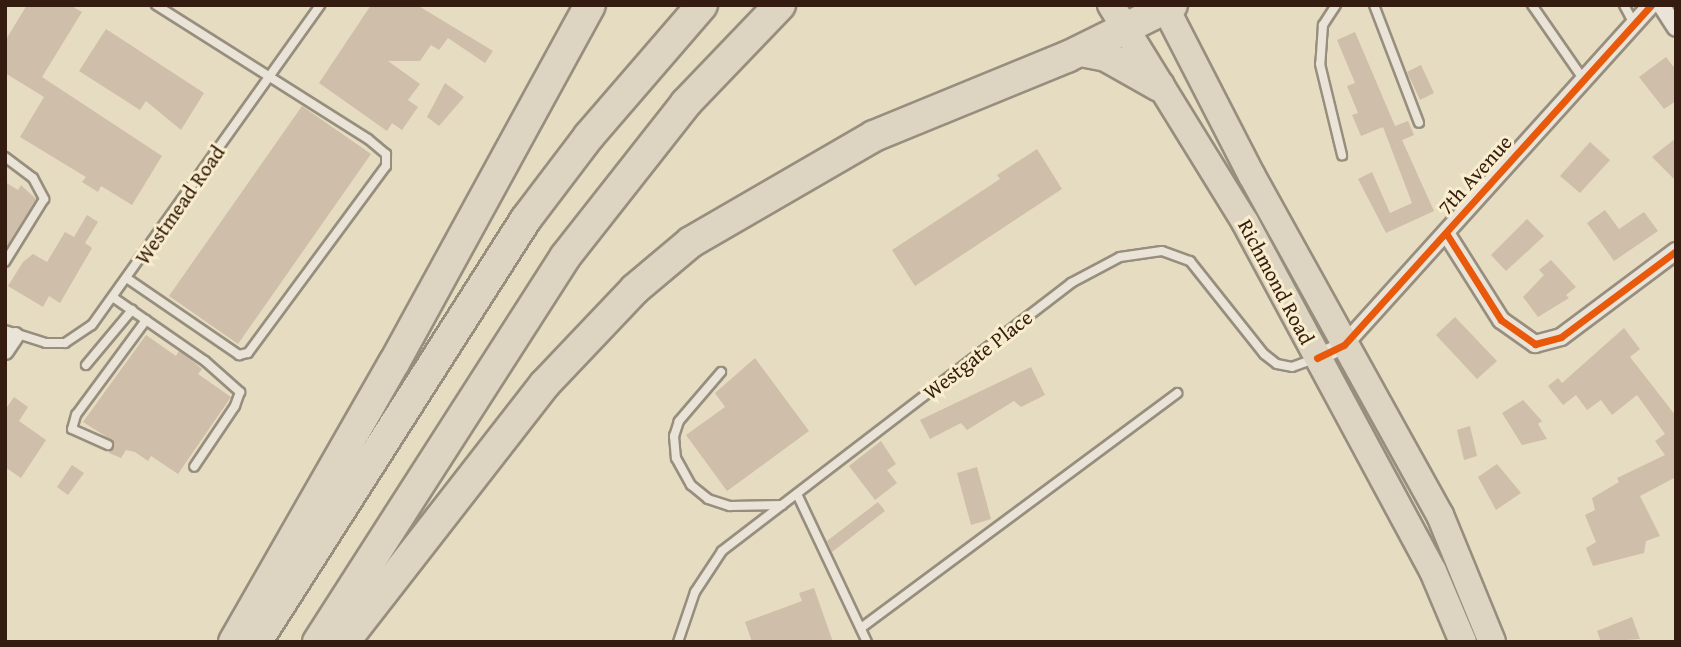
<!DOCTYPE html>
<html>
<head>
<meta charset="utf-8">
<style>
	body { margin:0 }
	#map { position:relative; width:1681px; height:647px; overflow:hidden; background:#e6dcc1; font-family:"Gentium Book Plus",serif }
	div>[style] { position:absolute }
	.building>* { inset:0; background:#cfbeaa }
	.roads { filter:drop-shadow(2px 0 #978e7e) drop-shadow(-2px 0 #978e7e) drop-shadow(0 2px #978e7e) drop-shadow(0 -2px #978e7e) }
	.service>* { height:8px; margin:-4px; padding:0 4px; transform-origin:4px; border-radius:4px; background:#e9e4d7 }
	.minor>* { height:16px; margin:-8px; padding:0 8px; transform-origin:8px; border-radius:8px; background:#e9e4d7 }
	.trunk>* { height:26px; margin:-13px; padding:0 13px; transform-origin:13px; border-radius:13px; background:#ddd4c2 }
	.motorway>* { height:30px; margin:-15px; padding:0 15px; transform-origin:15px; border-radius:15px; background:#ddd4c2 }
	.cycleway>* { height:7px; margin:-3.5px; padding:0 3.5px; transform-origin:3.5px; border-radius:3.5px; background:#e8590c }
	span { translate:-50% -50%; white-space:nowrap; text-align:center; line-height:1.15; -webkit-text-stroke:6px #f8edcd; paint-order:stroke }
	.street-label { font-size:21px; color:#351c10 }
	.frame { position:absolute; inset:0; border:7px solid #351c10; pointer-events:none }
</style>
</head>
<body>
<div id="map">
	<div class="building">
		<i style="clip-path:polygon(27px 5px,70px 5px,82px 12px,42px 77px,162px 156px,132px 205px,101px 186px,98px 192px,82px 182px,86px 177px,20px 137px,44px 97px,5px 73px,5px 41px)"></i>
		<i style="clip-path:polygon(371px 5px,417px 5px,493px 51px,485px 63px,448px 38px,439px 50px,431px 45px,420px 61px,388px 61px,420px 84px,408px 100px,418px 107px,402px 130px,392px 123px,387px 131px,319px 83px)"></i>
		<i style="clip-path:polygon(106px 29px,204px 93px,181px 130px,146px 101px,140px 110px,79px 71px)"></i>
		<i style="clip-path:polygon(1355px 32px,1395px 126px,1408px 121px,1414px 135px,1402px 140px,1434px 211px,1386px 233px,1358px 179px,1372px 172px,1390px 213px,1412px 203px,1383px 127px,1361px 136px,1352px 115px,1358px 113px,1347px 86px,1355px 83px,1337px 40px)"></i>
		<i style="clip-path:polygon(1666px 57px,1676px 70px,1676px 101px,1664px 109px,1639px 77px)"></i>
		<i style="clip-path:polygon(1421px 65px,1434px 93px,1420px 100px,1407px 72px)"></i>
		<i style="clip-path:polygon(445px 83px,464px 97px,439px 126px,427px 117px)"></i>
		<i style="clip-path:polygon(302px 106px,371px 154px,238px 344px,169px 296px)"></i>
		<i style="clip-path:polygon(1676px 138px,1676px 181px,1652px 157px)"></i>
		<i style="clip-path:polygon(1590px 142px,1610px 160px,1580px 193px,1560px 176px)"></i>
		<i style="clip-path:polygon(1037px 149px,1062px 189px,915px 286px,892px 250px,1000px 179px,997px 175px)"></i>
		<i style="clip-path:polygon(5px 182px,18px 190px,21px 185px,36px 199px,5px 249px)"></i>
		<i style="clip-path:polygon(1605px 210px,1619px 229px,1644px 212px,1658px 231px,1614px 261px,1587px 223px)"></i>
		<i style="clip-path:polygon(87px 215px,98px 222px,85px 243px,92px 248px,60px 303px,49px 296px,43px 307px,8px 286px,23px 262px,33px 254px,47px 262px,65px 232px,74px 237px)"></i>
		<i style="clip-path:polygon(1527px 219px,1544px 236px,1506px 271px,1491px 255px)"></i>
		<i style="clip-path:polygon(1551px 260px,1576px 287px,1566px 295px,1569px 298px,1538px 317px,1523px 297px,1544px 275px,1539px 270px)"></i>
		<i style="clip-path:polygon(1455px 317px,1497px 361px,1477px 379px,1436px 335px)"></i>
		<i style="clip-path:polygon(1624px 328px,1640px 349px,1630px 357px,1676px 416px,1676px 477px,1640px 496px,1660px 536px,1646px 541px,1644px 553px,1593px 566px,1586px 548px,1596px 542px,1585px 515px,1595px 510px,1592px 498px,1619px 482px,1617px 478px,1665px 455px,1655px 441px,1665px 434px,1637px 395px,1612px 415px,1601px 400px,1587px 410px,1576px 395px,1563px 405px,1548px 386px,1558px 378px,1562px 383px)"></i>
		<i style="clip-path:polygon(146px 335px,176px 356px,179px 351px,189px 358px,202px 369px,198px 374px,231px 397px,178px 474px,151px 456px,148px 461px,135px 452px,126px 450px,121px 458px,109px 453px,113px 441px,83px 422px)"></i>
		<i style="clip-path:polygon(755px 358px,809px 431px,727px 491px,686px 435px,725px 407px,715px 393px)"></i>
		<i style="clip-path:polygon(1031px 367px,1045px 395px,1021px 407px,1014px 401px,967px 430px,961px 423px,930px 439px,920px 420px)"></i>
		<i style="clip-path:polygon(14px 397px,28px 407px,19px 421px,46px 440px,21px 478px,5px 467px,5px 410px)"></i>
		<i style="clip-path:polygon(1523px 400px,1542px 421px,1538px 424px,1547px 439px,1522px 445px,1502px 413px)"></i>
		<i style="clip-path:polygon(1470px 426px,1477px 456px,1464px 460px,1457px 430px)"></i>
		<i style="clip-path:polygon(881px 441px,896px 464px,887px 470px,897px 483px,875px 500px,849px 466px)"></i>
		<i style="clip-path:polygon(1497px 464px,1521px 493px,1496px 510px,1478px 477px)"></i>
		<i style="clip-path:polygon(72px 465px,84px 473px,68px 495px,57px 487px)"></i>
		<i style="clip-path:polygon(977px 467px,991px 519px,971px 525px,957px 473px)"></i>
		<i style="clip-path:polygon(878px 502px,885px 511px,832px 552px,827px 541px)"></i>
		<i style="clip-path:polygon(814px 588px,833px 642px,752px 642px,745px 622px,802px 601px,799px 593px)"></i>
		<i style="clip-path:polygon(1632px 617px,1640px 639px,1601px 642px,1597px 631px)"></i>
	</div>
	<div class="roads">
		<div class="service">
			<i style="left:1336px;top:5px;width:24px;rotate:123deg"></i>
			<i style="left:1323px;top:25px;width:39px;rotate:94deg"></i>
			<i style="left:1320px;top:64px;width:94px;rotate:76.4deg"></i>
			<i style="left:1374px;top:5px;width:126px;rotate:69.1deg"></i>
			<i style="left:1532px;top:5px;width:91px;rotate:55.3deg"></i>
			<i style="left:1624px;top:5px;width:21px;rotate:62deg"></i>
			<i style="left:5px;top:157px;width:35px;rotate:37deg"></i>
			<i style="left:33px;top:178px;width:24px;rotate:62deg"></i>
			<i style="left:44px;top:199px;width:74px;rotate:121.8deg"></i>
			<i style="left:128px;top:279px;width:135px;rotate:34.4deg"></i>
			<i style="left:239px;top:355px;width:9px;rotate:-13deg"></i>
			<i style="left:248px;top:353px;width:232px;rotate:-53.6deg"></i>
			<i style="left:386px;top:166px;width:12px;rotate:-90deg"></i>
			<i style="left:386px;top:154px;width:23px;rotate:-140deg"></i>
			<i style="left:368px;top:139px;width:251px;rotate:-147.7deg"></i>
			<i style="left:114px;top:298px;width:111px;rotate:34.7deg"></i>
			<i style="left:205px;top:361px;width:47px;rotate:41.5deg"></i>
			<i style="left:240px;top:392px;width:15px;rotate:110deg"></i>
			<i style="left:235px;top:406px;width:73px;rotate:123.9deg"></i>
			<i style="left:5px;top:330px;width:43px;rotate:17.6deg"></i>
			<i style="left:46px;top:343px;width:19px"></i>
			<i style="left:65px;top:343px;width:32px;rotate:-34deg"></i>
			<i style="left:92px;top:325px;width:393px;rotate:-54.5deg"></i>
			<i style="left:86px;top:365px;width:72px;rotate:-50.1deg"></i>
			<i style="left:721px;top:372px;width:65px;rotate:130.6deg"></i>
			<i style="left:679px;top:421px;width:16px;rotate:108deg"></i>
			<i style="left:674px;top:436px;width:22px;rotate:85deg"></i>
			<i style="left:676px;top:458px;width:31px;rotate:61deg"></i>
			<i style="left:691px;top:485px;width:22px;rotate:39deg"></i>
			<i style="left:708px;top:499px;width:23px;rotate:18deg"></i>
			<i style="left:730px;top:506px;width:52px;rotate:-1.1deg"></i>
			<i style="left:108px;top:445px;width:39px;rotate:-156deg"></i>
			<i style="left:72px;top:429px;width:15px;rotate:-74deg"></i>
			<i style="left:76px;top:415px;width:118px;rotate:-53.6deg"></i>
			<i style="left:797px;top:494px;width:164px;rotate:64.7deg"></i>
			<i style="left:861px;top:628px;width:394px;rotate:-36.6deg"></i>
			<i style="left:678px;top:642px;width:53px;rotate:-71.2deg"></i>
			<i style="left:695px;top:592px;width:49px;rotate:-56.6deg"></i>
			<i style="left:722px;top:551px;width:440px;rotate:-37.5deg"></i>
			<i style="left:1071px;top:283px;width:55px;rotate:-28deg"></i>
			<i style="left:1120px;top:257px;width:42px;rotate:-8.1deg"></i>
			<i style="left:1162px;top:251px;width:30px;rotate:20deg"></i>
			<i style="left:1190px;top:261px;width:119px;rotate:51.5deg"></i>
			<i style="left:1264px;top:354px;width:16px;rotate:38deg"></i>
			<i style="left:1277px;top:364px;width:15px;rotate:11deg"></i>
			<i style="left:1292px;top:367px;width:23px;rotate:-20deg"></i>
		</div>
		<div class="minor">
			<i style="left:1661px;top:5px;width:27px;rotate:57deg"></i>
			<i style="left:1446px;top:233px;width:103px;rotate:57.7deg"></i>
			<i style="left:1501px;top:320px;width:42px;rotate:35.2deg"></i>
			<i style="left:1535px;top:344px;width:27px;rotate:-15deg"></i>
			<i style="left:1561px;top:337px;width:144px;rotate:-36.8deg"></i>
			<i style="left:5px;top:351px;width:18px;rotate:-56deg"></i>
			<i style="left:1317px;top:358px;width:30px;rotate:-26deg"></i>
			<i style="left:1344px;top:345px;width:458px;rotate:-47.9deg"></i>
		</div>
		<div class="trunk">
			<i style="left:1111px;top:5px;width:255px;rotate:58.3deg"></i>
			<i style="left:1245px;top:222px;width:396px;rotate:61.7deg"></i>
			<i style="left:1433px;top:571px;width:77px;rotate:67.1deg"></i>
			<i style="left:1164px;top:5px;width:192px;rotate:62.8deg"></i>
			<i style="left:1252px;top:176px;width:388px;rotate:61deg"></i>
			<i style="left:1440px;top:515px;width:137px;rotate:67.7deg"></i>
		</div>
		<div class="motorway">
			<i style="left:1081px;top:51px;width:25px;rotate:11deg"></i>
			<i style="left:1106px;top:56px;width:61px;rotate:29.5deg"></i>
			<i style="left:234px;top:642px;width:322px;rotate:-60.2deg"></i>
			<i style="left:394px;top:363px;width:408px;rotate:-61.3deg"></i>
			<i style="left:256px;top:642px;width:502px;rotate:-57.45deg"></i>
			<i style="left:526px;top:219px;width:104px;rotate:-52.8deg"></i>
			<i style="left:589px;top:136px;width:173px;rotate:-49.2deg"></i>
			<i style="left:318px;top:642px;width:457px;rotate:-57.3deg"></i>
			<i style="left:565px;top:257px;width:196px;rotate:-51.8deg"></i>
			<i style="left:686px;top:103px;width:136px;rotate:-46.2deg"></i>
			<i style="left:344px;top:642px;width:326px;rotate:-52.1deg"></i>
			<i style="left:544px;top:385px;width:132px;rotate:-46.5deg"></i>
			<i style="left:635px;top:289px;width:73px;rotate:-40deg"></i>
			<i style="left:691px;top:242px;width:211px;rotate:-30.1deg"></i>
			<i style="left:874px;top:136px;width:209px;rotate:-22.3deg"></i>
			<i style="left:1067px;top:57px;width:117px;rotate:-26.3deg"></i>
		</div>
	</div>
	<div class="cycleway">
		<i style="left:1446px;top:233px;width:103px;rotate:57.7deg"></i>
		<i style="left:1501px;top:320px;width:42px;rotate:35.2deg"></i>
		<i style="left:1535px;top:344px;width:27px;rotate:-15deg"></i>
		<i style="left:1561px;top:337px;width:144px;rotate:-36.8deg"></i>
		<i style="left:1317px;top:358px;width:30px;rotate:-26deg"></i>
		<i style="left:1344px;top:345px;width:458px;rotate:-47.9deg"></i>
	</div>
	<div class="street-label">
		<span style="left:1475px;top:175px;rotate:-48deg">7th Avenue</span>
		<span style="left:180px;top:205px;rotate:-55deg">Westmead Road</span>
		<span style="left:1276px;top:282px;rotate:62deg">Richmond Road</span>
		<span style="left:978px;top:355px;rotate:-38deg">Westgate Place</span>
	</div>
	<div class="frame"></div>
</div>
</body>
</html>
